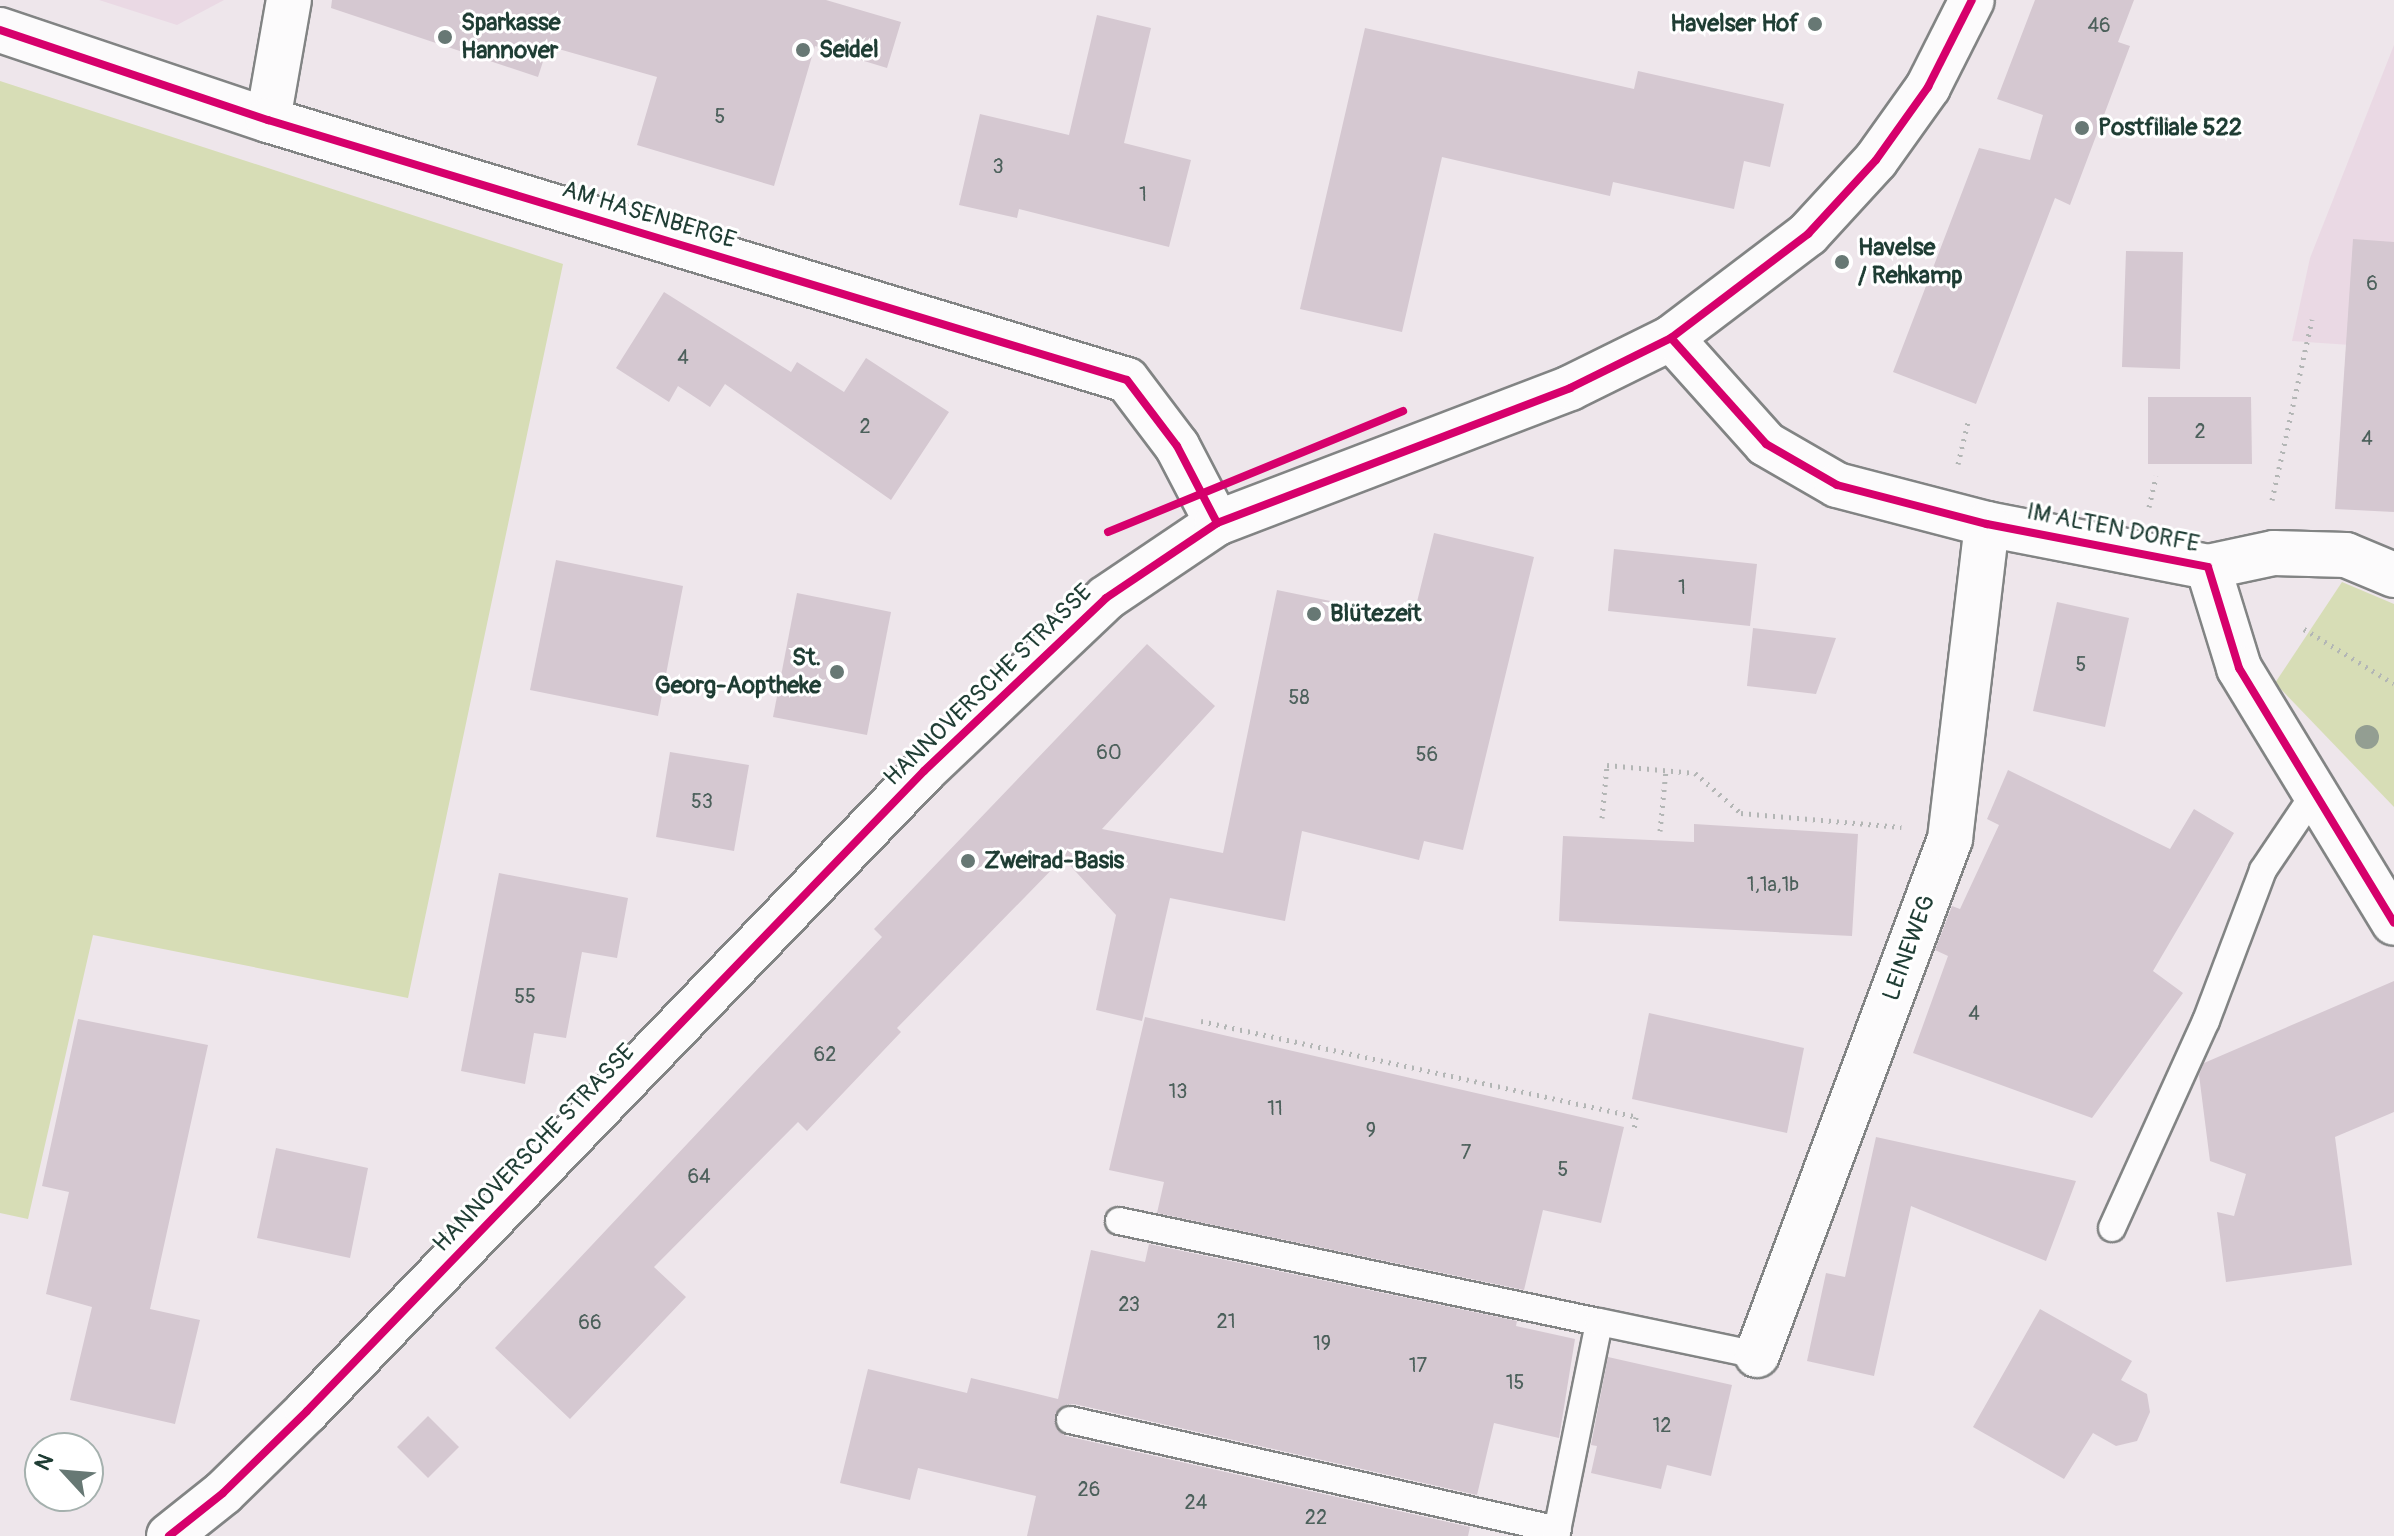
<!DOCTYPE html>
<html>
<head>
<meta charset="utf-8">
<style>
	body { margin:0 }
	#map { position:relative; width:2394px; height:1536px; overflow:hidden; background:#eee6eb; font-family:Pangolin,sans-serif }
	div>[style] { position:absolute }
	.built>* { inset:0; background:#ead9e4 }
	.green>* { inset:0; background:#d7ddb6 }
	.building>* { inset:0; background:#d5c8d1 }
	.path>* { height:5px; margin-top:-2.5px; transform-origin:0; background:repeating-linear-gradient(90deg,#b3b6b5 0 2px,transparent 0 8px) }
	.roads { filter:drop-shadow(2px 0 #828484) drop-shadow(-2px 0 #828484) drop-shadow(0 2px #828484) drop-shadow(0 -2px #828484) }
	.service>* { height:26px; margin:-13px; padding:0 13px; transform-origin:13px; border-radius:13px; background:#fcfbfc }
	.minor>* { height:44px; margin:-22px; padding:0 22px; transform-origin:22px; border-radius:22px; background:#fcfbfc }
	.tertiary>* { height:44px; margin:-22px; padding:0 22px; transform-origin:22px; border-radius:22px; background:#fcfbfc }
	.cycleway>* { height:8px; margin:-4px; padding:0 4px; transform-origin:4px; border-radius:4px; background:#d6006c }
	.trees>* { width:24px; height:24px; margin:-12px; border-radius:50%; background:#939e92 }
	.dots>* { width:22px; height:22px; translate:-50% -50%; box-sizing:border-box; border:4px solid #fff; border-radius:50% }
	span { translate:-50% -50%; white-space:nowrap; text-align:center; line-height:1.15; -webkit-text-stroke:6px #fff; paint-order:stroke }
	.number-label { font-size:20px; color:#4c605b }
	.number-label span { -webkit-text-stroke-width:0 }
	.poi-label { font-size:24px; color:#1f3d34; font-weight:700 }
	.left { translate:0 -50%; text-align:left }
	.right { translate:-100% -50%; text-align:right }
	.street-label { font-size:24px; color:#1f3d34 }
	.north { position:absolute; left:24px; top:1432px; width:80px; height:80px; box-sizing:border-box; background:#fff; border:2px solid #a5b1ae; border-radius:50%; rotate:296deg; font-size:22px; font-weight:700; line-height:32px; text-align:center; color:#1f3d34 }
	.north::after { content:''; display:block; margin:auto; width:28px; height:36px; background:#677874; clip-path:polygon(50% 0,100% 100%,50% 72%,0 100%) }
</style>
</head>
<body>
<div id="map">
	<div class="built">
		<i style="clip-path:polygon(99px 0,224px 0,177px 25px)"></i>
		<i style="clip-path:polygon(2394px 45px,2394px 348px,2292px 341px,2310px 258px)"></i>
	</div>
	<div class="green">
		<i style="clip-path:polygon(0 81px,563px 264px,408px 998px,93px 935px,28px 1219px,0 1213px)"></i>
		<i style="clip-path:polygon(2342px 582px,2394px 604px,2394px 807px,2275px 683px)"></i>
	</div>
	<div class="building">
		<i style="clip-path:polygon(332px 0,826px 0,901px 22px,887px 68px,815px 46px,774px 186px,637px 145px,657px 77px,548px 46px,538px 77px,331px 8px)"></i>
		<i style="clip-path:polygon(2035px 0,2134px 0,2118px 42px,2130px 46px,2070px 205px,2055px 198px,1976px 404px,1893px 372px,1979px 148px,2030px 160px,2043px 115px,1997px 99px)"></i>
		<i style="clip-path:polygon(1097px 15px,1151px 28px,1124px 143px,1191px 160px,1169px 247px,1019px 209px,1017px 218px,959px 205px,980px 114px,1069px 135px)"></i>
		<i style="clip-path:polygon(1365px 28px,1634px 89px,1638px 71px,1784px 104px,1770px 167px,1744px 161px,1734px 209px,1613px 182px,1610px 196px,1442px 157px,1402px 332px,1300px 309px)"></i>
		<i style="clip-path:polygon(2353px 239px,2394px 242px,2394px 512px,2335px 509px)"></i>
		<i style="clip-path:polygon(2126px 251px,2183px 252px,2180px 369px,2122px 367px)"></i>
		<i style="clip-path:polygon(664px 292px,791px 372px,797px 362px,844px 392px,866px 358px,949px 412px,891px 500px,725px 384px,710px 407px,678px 386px,669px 402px,616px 368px)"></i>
		<i style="clip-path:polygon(2148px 397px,2251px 397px,2252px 464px,2148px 464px)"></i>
		<i style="clip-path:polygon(1434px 533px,1534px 557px,1463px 850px,1424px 841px,1419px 860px,1302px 831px,1285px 921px,1170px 898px,1142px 1021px,1096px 1010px,1116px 915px,1063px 858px,897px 1028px,901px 1032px,807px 1131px,798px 1122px,654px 1267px,686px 1297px,570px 1419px,495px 1348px,882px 937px,874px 929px,1147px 644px,1215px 706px,1102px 829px,1223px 853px,1277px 590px,1413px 618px)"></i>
		<i style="clip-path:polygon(1614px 549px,1757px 564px,1750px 626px,1608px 611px)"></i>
		<i style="clip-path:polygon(556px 560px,683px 586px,658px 716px,530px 690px)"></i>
		<i style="clip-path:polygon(797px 593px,891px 612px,867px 735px,773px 717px)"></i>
		<i style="clip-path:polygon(2057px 602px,2129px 618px,2105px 727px,2033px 711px)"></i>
		<i style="clip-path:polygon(1753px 628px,1836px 638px,1816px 694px,1747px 686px)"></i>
		<i style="clip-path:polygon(670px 752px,749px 765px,734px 851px,656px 837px)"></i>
		<i style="clip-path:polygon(2008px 770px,2170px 849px,2194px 809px,2234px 833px,2153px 971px,2183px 993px,2092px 1118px,1913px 1053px,1948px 956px,1935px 950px,1952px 906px,1960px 909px,1999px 825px,1987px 819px)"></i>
		<i style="clip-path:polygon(1694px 824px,1858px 834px,1852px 936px,1559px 921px,1563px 836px,1694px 842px)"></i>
		<i style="clip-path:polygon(499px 873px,628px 898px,617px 958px,582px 952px,566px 1038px,534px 1033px,525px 1084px,461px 1071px)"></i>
		<i style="clip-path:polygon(2394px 981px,2394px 1112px,2335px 1137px,2352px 1265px,2226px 1282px,2217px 1212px,2234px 1216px,2246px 1174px,2210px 1161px,2199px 1075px,2204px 1063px)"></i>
		<i style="clip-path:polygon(1649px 1013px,1804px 1048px,1787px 1133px,1632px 1099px)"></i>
		<i style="clip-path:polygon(1145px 1017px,1624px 1127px,1601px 1223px,1543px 1210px,1524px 1290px,1157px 1213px,1164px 1182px,1109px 1170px)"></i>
		<i style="clip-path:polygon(78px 1019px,208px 1045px,150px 1309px,200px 1320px,175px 1424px,70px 1400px,92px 1307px,46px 1294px,69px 1192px,42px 1186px)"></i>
		<i style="clip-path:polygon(1876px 1137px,2076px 1181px,2046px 1261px,1911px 1206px,1874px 1376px,1807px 1361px,1826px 1273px,1845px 1277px)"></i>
		<i style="clip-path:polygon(276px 1148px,368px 1168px,350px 1258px,257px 1238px)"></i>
		<i style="clip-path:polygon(1149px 1244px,1517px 1321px,1516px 1326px,1575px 1339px,1559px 1438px,1494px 1423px,1477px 1495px,1074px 1404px,1065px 1405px,1055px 1416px,1055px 1425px,1066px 1436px,1470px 1527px,1468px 1536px,1027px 1536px,1036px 1496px,918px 1468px,910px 1500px,840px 1483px,868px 1369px,967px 1393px,971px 1378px,1058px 1399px,1091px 1250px,1145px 1262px)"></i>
		<i style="clip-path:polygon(2040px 1309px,2132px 1361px,2121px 1380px,2147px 1394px,2150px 1412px,2137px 1441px,2116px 1446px,2093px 1433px,2064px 1479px,1973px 1427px)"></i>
		<i style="clip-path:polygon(1608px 1357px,1732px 1385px,1711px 1476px,1667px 1465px,1661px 1489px,1591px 1473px,1597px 1446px,1591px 1445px)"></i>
		<i style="clip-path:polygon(428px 1416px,459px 1447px,428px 1478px,397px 1447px)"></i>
	</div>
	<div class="path">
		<i style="left:1958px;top:464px;width:47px;rotate:-76.6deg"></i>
		<i style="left:2272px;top:500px;width:185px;rotate:-77.5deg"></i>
		<i style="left:2149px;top:507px;width:32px;rotate:-77deg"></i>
		<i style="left:2304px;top:629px;width:105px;rotate:31.4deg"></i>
		<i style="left:1602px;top:818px;width:53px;rotate:-84.6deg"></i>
		<i style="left:1607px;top:765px;width:88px;rotate:5.2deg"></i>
		<i style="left:1695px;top:773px;width:61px;rotate:41deg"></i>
		<i style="left:1741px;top:813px;width:161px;rotate:5deg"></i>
		<i style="left:1660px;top:831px;width:61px;rotate:-84.4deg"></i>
		<i style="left:1201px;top:1021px;width:445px;rotate:12.4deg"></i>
		<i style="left:1636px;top:1117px;width:13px;rotate:99deg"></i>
	</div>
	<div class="roads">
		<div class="service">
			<i style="left:1119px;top:1221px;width:491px;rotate:11.9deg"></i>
			<i style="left:2112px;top:1228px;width:227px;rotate:-65.6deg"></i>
			<i style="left:2206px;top:1021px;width:161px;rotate:-69.3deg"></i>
			<i style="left:2263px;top:870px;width:93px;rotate:-56deg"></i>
			<i style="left:1070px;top:1420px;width:500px;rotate:12.7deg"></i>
			<i style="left:1556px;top:1536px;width:218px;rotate:-78.6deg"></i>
			<i style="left:1599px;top:1322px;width:161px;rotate:11.8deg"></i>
		</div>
		<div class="minor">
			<i style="left:268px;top:120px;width:122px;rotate:-80.1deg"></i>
			<i style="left:1671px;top:338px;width:142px;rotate:48.1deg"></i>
			<i style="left:1766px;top:444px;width:82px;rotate:30deg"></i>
			<i style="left:1837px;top:485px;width:155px;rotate:14.6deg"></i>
			<i style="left:1987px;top:524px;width:225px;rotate:11deg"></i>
			<i style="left:2208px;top:567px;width:106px;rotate:72.9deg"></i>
			<i style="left:2239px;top:668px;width:298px;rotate:58.7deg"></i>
			<i style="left:2208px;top:567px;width:67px;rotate:-12deg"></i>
			<i style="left:2274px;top:553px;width:72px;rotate:1.6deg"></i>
			<i style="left:2346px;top:555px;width:52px;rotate:22.6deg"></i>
			<i style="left:1757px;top:1355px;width:551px;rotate:-69.49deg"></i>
			<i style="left:1950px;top:839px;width:317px;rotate:-83.3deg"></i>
		</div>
		<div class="tertiary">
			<i style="left:0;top:30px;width:283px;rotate:18.6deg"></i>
			<i style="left:268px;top:120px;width:897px;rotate:16.84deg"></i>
			<i style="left:1127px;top:380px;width:83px;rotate:52.9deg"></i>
			<i style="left:1177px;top:446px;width:87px;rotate:62.5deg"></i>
			<i style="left:169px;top:1536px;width:69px;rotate:-38.5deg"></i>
			<i style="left:223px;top:1493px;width:117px;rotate:-44.3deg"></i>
			<i style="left:307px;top:1411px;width:889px;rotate:-46.05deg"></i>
			<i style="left:924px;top:771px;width:251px;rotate:-43.5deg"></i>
			<i style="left:1106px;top:598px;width:134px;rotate:-34deg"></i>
			<i style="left:1217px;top:523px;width:378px;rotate:-20.9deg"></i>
			<i style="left:1570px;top:388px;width:113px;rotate:-26.3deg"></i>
			<i style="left:1671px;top:338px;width:172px;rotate:-37.2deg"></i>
			<i style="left:1808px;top:234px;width:100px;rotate:-47.4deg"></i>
			<i style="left:1876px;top:160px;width:90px;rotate:-54.5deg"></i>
			<i style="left:1928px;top:87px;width:97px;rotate:-63.2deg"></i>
		</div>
	</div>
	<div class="cycleway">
		<i style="left:0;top:30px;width:283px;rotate:18.6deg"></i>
		<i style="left:268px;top:120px;width:897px;rotate:16.84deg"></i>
		<i style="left:1127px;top:380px;width:83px;rotate:52.9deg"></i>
		<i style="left:1177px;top:446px;width:87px;rotate:62.5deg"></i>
		<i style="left:1671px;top:338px;width:142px;rotate:48.1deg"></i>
		<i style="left:1766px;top:444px;width:82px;rotate:30deg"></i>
		<i style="left:1837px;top:485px;width:155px;rotate:14.6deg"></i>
		<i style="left:1987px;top:524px;width:225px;rotate:11deg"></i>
		<i style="left:2208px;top:567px;width:106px;rotate:72.9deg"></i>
		<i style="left:2239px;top:668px;width:298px;rotate:58.7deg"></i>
		<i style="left:1108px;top:532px;width:319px;rotate:-22.3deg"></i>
		<i style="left:169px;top:1536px;width:69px;rotate:-38.5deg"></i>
		<i style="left:223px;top:1493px;width:117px;rotate:-44.3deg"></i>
		<i style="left:307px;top:1411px;width:889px;rotate:-46.05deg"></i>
		<i style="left:924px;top:771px;width:251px;rotate:-43.5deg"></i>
		<i style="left:1106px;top:598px;width:134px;rotate:-34deg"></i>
		<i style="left:1217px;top:523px;width:378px;rotate:-20.9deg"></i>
		<i style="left:1570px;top:388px;width:113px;rotate:-26.3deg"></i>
		<i style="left:1671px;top:338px;width:172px;rotate:-37.2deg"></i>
		<i style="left:1808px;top:234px;width:100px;rotate:-47.4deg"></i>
		<i style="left:1876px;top:160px;width:90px;rotate:-54.5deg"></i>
		<i style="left:1928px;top:87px;width:97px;rotate:-63.2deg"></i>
	</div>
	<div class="trees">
		<i style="left:2367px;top:737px"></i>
	</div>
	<div class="dots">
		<i style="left:1815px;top:24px;background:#677874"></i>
		<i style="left:445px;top:37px;background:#677874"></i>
		<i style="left:803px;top:50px;background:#677874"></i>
		<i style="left:2082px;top:128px;background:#677874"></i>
		<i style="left:1842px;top:262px;background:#677874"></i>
		<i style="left:1314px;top:614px;background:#677874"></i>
		<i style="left:837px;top:672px;background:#677874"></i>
		<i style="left:968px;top:861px;background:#677874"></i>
	</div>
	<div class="number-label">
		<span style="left:2099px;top:25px">46</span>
		<span style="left:720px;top:116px">5</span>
		<span style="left:998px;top:166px">3</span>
		<span style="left:1143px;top:194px">1</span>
		<span style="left:2372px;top:283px">6</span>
		<span style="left:683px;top:357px">4</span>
		<span style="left:865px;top:426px">2</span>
		<span style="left:2200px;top:431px">2</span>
		<span style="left:2367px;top:438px">4</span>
		<span style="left:1682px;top:587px">1</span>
		<span style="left:2081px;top:664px">5</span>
		<span style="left:1299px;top:697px">58</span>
		<span style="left:1109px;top:752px">60</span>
		<span style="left:1427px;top:754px">56</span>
		<span style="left:702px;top:801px">53</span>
		<span style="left:1773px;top:884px">1,1a,1b</span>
		<span style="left:525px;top:996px">55</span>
		<span style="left:1974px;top:1013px">4</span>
		<span style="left:825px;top:1054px">62</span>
		<span style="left:1178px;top:1091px">13</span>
		<span style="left:1275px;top:1108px">11</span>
		<span style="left:1371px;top:1130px">9</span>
		<span style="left:1466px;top:1152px">7</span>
		<span style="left:1563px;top:1169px">5</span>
		<span style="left:699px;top:1176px">64</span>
		<span style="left:1129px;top:1304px">23</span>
		<span style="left:1226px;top:1321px">21</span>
		<span style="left:590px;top:1322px">66</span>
		<span style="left:1322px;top:1343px">19</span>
		<span style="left:1418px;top:1365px">17</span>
		<span style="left:1515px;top:1382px">15</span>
		<span style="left:1662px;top:1425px">12</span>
		<span style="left:1089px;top:1489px">26</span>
		<span style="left:1196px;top:1502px">24</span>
		<span style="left:1316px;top:1517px">22</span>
	</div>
	<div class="poi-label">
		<span class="left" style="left:461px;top:37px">Sparkasse<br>Hannover</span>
		<span class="right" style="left:1799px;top:24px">Havelser Hof</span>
		<span class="left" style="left:819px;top:50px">Seidel</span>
		<span class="left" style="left:2098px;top:128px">Postfiliale 522</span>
		<span class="left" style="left:1858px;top:262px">Havelse<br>/ Rehkamp</span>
		<span class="left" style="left:1330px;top:614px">Blütezeit</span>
		<span class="right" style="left:821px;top:672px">St.<br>Georg-Aoptheke</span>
		<span class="left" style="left:984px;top:861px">Zweirad-Basis</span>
	</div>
	<div class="street-label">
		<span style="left:649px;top:215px;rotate:17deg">AM HASENBERGE</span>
		<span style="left:2113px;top:528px;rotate:11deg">IM ALTEN DORFE</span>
		<span style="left:988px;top:685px;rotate:-44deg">HANNOVERSCHE STRASSE</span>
		<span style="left:1909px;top:948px;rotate:-70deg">LEINEWEG</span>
		<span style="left:534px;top:1148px;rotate:-46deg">HANNOVERSCHE STRASSE</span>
	</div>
	<div class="north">N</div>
</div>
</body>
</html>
